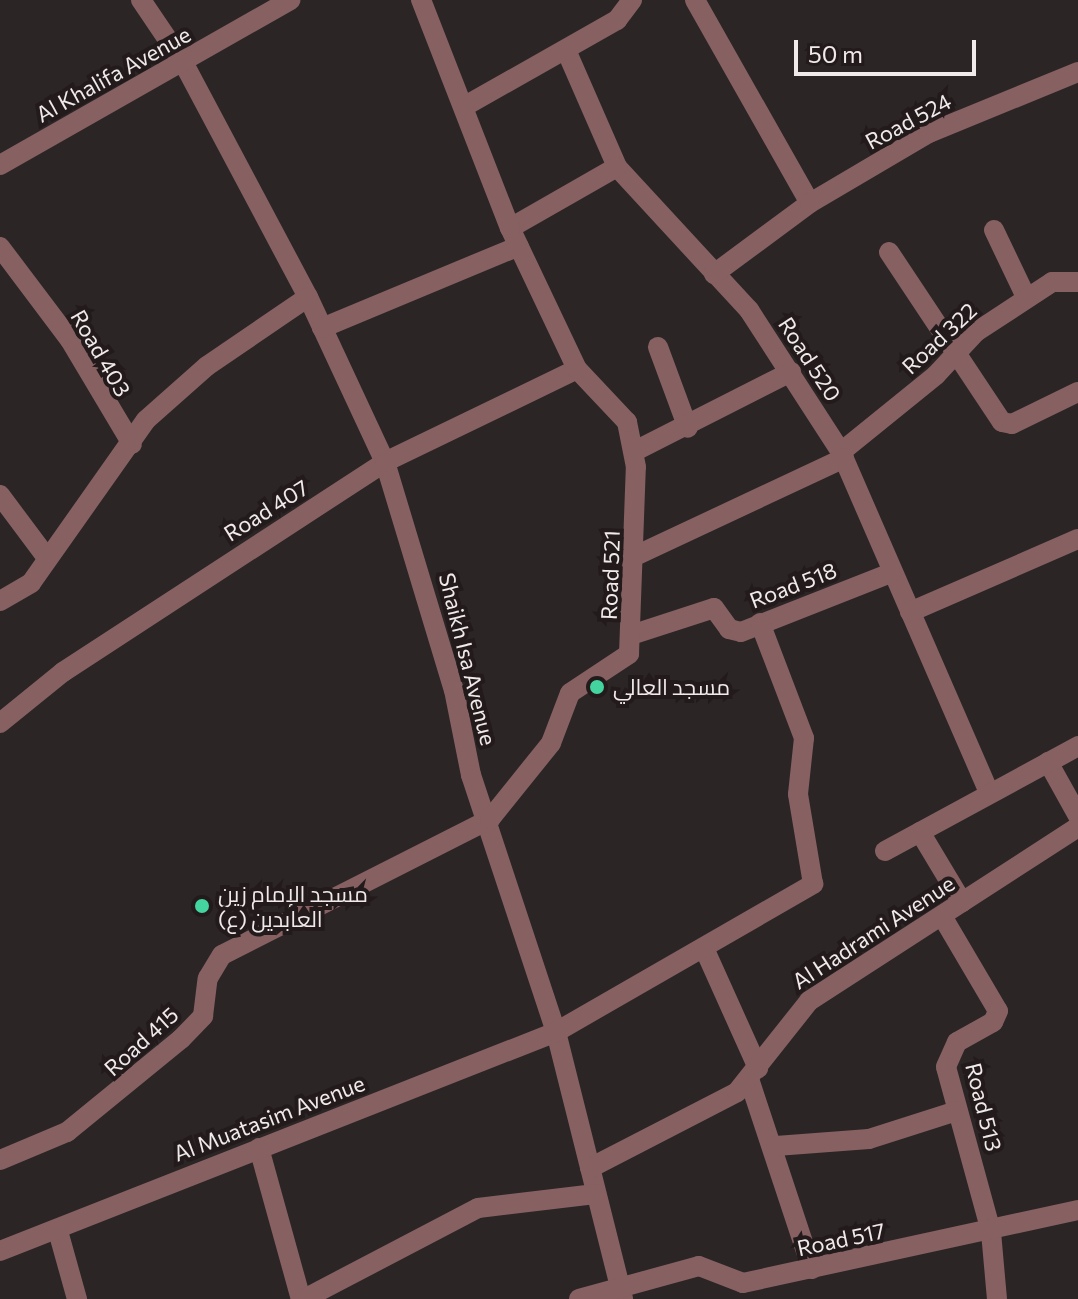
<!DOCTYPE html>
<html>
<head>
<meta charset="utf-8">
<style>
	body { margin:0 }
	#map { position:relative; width:1078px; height:1299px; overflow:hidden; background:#2c2525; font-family:Commissioner,Cairo,sans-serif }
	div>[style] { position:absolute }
	.minor>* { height:20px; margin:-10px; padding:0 10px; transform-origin:10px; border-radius:10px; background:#876062 }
	.dots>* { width:22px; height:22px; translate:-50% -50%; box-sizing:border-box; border:4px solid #231b1b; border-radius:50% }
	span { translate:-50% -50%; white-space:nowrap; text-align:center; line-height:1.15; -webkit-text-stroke:8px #231b1b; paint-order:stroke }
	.street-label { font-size:22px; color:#f0eaea }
	.poi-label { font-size:22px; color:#f0eaea }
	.left { translate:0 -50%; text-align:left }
	.scale { position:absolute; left:794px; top:40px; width:182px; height:36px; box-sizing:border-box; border:4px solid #f0eaea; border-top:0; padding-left:10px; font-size:24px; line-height:28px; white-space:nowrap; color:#f0eaea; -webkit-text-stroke:6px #231b1b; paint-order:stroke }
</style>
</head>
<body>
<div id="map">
	<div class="minor">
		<i style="left:141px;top:0;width:75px;rotate:55.9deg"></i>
		<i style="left:183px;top:62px;width:266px;rotate:62deg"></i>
		<i style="left:308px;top:297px;width:182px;rotate:65deg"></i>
		<i style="left:385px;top:462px;width:238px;rotate:73.2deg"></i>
		<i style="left:454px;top:690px;width:87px;rotate:78.7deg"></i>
		<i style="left:471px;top:775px;width:271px;rotate:71.7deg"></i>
		<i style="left:556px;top:1032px;width:275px;rotate:75.9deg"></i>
		<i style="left:695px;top:0;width:233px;rotate:60.5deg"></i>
		<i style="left:566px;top:50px;width:128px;rotate:66.4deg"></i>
		<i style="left:617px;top:167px;width:195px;rotate:47.3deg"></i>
		<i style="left:749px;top:310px;width:169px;rotate:57.1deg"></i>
		<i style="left:841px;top:452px;width:372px;rotate:66.5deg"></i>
		<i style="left:465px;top:106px;width:175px;rotate:-29.5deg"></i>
		<i style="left:617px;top:20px;width:25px;rotate:-53deg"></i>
		<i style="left:0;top:165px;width:334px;rotate:-29.6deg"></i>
		<i style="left:510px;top:228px;width:123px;rotate:-29.7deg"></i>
		<i style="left:994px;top:230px;width:74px;rotate:64.5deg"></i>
		<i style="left:0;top:247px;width:116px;rotate:53deg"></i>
		<i style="left:70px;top:340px;width:121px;rotate:59.2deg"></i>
		<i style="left:889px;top:252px;width:204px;rotate:56.4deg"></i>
		<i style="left:1002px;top:422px;width:10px;rotate:11deg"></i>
		<i style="left:1012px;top:424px;width:73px;rotate:-25.9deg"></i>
		<i style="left:714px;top:274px;width:119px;rotate:-36.5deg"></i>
		<i style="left:810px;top:203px;width:138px;rotate:-30.5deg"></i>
		<i style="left:929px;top:133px;width:161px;rotate:-22.3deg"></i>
		<i style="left:322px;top:328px;width:213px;rotate:-22.6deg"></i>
		<i style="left:658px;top:347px;width:86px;rotate:69.7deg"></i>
		<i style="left:635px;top:451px;width:175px;rotate:-26.9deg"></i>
		<i style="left:841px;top:452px;width:122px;rotate:-39deg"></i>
		<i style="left:936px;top:375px;width:59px;rotate:-47.1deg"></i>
		<i style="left:976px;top:332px;width:91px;rotate:-33.3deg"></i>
		<i style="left:1052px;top:282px;width:26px"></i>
		<i style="left:0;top:495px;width:79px;rotate:53.3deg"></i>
		<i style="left:633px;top:557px;width:233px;rotate:-25.1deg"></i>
		<i style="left:0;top:601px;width:36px;rotate:-30deg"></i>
		<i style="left:31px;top:583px;width:199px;rotate:-54.8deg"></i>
		<i style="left:146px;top:420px;width:81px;rotate:-41.5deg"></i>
		<i style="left:207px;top:366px;width:122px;rotate:-34.3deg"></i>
		<i style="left:910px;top:612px;width:183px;rotate:-23.5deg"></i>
		<i style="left:631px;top:635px;width:87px;rotate:-18deg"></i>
		<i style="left:714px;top:608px;width:26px;rotate:54deg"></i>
		<i style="left:729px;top:629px;width:12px;rotate:14deg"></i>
		<i style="left:741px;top:632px;width:161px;rotate:-21.5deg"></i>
		<i style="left:0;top:723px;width:81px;rotate:-39deg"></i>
		<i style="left:63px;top:672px;width:384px;rotate:-33.1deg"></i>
		<i style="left:385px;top:462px;width:213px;rotate:-25.8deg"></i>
		<i style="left:1048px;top:762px;width:62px;rotate:60.9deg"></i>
		<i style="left:920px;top:832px;width:82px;rotate:59deg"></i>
		<i style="left:885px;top:851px;width:220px;rotate:-28.5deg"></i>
		<i style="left:942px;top:916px;width:110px;rotate:59.5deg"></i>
		<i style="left:998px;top:1011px;width:12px;rotate:114deg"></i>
		<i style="left:993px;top:1022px;width:41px;rotate:150.9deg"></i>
		<i style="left:957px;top:1042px;width:27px;rotate:114deg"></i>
		<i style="left:946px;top:1067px;width:171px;rotate:74.7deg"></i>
		<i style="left:991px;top:1232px;width:67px;rotate:84.9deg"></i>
		<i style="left:704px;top:948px;width:132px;rotate:65.8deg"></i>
		<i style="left:750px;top:1082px;width:197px;rotate:71.7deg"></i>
		<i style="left:776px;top:1146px;width:93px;rotate:-4.3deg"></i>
		<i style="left:869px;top:1139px;width:92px;rotate:-17.7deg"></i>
		<i style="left:259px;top:1148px;width:157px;rotate:74.5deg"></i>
		<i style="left:0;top:1160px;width:73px;rotate:-22.7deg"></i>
		<i style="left:67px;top:1132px;width:147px;rotate:-39.2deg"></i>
		<i style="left:181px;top:1039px;width:32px;rotate:-46deg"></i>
		<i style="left:203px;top:1016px;width:38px;rotate:-83deg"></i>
		<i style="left:208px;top:978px;width:27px;rotate:-59deg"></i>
		<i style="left:222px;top:955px;width:301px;rotate:-26.9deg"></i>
		<i style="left:490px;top:819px;width:97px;rotate:-51.2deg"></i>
		<i style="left:551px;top:743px;width:53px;rotate:-69.2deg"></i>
		<i style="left:570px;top:693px;width:71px;rotate:-33.5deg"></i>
		<i style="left:629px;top:654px;width:187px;rotate:-87.9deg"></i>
		<i style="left:636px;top:467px;width:46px;rotate:-101.3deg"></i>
		<i style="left:627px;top:422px;width:73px;rotate:-133.3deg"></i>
		<i style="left:577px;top:369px;width:156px;rotate:-115.4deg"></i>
		<i style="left:510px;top:228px;width:245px;rotate:-111.3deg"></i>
		<i style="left:590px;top:1168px;width:165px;rotate:-27.3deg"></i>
		<i style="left:737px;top:1092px;width:116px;rotate:-51.6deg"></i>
		<i style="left:809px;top:1001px;width:320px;rotate:-32.9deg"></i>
		<i style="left:58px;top:1231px;width:71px;rotate:74.4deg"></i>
		<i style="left:0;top:1251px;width:598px;rotate:-21.5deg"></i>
		<i style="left:556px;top:1032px;width:297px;rotate:-29.9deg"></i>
		<i style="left:813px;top:884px;width:91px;rotate:-99.5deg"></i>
		<i style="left:798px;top:794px;width:56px;rotate:-83.9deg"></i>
		<i style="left:804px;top:738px;width:123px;rotate:-110.9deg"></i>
		<i style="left:304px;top:1299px;width:196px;rotate:-27.6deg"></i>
		<i style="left:478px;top:1208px;width:118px;rotate:-6.8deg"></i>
		<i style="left:579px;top:1299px;width:124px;rotate:-15.4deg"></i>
		<i style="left:699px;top:1266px;width:47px;rotate:21.1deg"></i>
		<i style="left:743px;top:1283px;width:343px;rotate:-12.3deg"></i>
	</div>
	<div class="dots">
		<i style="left:597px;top:687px;background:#44d49f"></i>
		<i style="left:202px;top:906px;background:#44d49f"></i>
	</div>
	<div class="street-label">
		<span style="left:113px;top:74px;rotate:-29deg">Al Khalifa Avenue</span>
		<span style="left:908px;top:121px;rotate:-28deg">Road 524</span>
		<span style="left:939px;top:338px;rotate:-43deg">Road 322</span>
		<span style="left:101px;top:353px;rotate:60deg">Road 403</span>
		<span style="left:810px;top:359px;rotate:57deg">Road 520</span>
		<span style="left:266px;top:510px;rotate:-32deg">Road 407</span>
		<span style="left:610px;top:575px;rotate:-88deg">Road 521</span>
		<span style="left:793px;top:585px;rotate:-21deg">Road 518</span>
		<span style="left:468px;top:659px;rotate:76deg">Shaikh Isa Avenue</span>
		<span style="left:873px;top:932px;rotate:-33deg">Al Hadrami Avenue</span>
		<span style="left:141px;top:1041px;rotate:-42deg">Road 415</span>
		<span style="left:984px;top:1107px;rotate:76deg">Road 513</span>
		<span style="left:269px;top:1118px;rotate:-21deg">Al Muatasim Avenue</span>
		<span style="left:841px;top:1239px;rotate:-12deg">Road 517</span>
	</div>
	<div class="poi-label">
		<span class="left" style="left:613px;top:687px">مسجد العالي</span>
		<span class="left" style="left:218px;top:906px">مسجد الإمام زين<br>العابدين (ع)</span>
	</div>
	<div class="scale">50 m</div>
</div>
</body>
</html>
